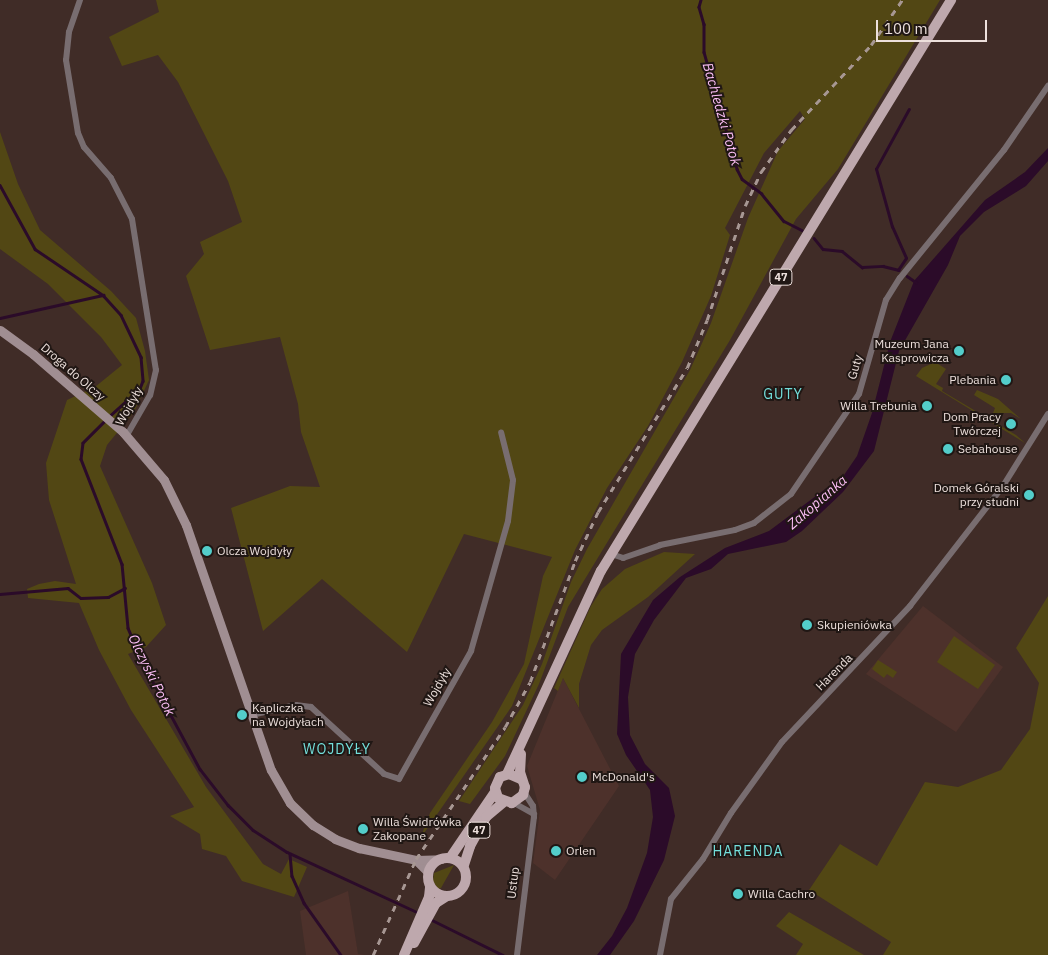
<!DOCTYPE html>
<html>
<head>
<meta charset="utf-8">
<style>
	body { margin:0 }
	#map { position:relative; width:1048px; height:955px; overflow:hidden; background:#402c27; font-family:"IBM Plex Sans",sans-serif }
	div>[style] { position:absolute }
	.built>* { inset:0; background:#4d312b }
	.green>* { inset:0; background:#524714 }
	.water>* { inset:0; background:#2b0b29 }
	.stream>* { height:2.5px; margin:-1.25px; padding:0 1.25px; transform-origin:1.25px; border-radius:1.25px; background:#2b0b29 }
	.street>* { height:6px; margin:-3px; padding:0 3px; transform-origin:3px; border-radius:3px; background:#786d70 }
	.secondary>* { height:9px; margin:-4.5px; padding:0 4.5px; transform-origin:4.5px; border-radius:4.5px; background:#a08e92 }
	.primary>* { height:10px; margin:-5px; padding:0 5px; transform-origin:5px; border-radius:5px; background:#bea8ad }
	.primary>.ring { margin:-5px; padding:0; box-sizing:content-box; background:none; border:10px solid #bea8ad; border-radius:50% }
	.rail>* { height:2.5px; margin-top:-1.25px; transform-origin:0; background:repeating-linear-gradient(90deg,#a79793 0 6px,transparent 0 12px) }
	.dots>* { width:14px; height:14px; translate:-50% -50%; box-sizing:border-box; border:2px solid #201714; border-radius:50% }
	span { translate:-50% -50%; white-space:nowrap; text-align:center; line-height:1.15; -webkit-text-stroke:4px #201714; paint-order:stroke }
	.shield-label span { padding:1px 4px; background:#201714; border:1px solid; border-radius:4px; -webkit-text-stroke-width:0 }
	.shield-label { font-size:11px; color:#ede0dc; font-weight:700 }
	.poi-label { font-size:12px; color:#ede0dc }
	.right { translate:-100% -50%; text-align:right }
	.left { translate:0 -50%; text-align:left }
	.street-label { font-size:12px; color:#ede0dc }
	.water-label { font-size:14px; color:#fdbff7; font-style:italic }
	.neighbourhood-label { font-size:14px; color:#73dfdb; letter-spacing:1px }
	.scale { position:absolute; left:876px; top:20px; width:111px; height:22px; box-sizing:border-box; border:2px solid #ede0dc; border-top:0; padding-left:6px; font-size:15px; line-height:18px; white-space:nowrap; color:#ede0dc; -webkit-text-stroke:4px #201714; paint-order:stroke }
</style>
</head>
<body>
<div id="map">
	<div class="built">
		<i style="clip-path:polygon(923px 606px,1003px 667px,956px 732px,866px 674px)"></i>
		<i style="clip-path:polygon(563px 678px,619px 786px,555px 880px,533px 863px,540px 810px,527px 766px)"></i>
		<i style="clip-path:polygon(348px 891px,358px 954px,365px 955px,306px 955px,300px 911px)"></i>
	</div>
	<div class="green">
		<i style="clip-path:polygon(156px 0,940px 0,838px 169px,796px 219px,730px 340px,568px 607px,539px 684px,505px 756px,470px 804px,459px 801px,523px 705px,542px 664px,571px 582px,587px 549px,690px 370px,711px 323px,748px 218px,778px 151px,805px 119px,800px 111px,764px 153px,725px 228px,730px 235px,711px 296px,682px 362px,648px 426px,607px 488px,575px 550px,512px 706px,420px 839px,430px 813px,492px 722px,524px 664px,543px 576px,552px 557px,464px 534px,407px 652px,322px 579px,263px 631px,231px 508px,290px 486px,320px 487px,301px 432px,298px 404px,280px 337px,210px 350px,186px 276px,204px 254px,200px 242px,242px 222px,228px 181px,178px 82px,158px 55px,122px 66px,109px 37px,159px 12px)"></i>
		<i style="clip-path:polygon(0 132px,18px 184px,40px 230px,111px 291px,136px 318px,145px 351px,149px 380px,134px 412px,107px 445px,100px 466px,152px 583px,166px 625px,146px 647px,128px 654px,206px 787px,263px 864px,281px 874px,289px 859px,307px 867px,294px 897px,242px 881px,226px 856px,202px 849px,200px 834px,170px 816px,194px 807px,131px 710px,99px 650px,79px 603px,28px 598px,27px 589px,39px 584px,55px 581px,76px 584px,49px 500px,46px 463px,67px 400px,95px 387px,122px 365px,101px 337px,48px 284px,0 249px)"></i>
		<i style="clip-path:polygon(935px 362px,946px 369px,936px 384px,943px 388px,942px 391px,1016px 435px,1025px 443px,916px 376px,922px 368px)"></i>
		<i style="clip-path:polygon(977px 390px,998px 399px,1021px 419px,1011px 413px,993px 413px,995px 408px,974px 395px)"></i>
		<i style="clip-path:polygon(664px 552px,695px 554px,648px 597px,602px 630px,591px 645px,579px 684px,579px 708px,563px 678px,558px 691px,554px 688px,591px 606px,602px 589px,625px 569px)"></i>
		<i style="clip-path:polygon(1048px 596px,1048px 955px,883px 955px,891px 942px,809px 890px,840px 844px,877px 866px,925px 782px,958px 787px,1001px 770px,1030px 729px,1039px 683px,1016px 648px)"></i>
		<i style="clip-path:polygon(954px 636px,995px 665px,978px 689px,937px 662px)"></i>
		<i style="clip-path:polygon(878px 660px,897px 672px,893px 678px,887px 674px,884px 678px,872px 669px)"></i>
		<i style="clip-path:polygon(454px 865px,441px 888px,438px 889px,433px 881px,434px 873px)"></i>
		<i style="clip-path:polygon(789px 912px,864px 955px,796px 955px,803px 944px,776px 926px)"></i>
	</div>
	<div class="water">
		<i style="clip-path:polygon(1048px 148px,1048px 161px,1026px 186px,984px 212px,960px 236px,948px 265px,899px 351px,874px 451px,843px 492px,802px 531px,786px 542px,728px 554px,711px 569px,686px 578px,654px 620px,635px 654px,628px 697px,630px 735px,645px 764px,669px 788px,675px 816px,664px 860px,634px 921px,610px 955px,597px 955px,612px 936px,627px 908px,647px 853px,653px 817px,650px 790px,626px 755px,617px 734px,621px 654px,653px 600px,680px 577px,725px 548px,769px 531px,844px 475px,857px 456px,872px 413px,890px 342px,914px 281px,985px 200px,1025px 172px)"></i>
	</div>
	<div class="stream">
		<i style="left:701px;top:0;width:7px;rotate:106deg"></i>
		<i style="left:699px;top:7px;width:18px;rotate:74deg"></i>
		<i style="left:704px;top:24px;width:28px;rotate:90deg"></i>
		<i style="left:704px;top:52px;width:122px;rotate:74.2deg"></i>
		<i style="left:737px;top:169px;width:11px;rotate:63deg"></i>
		<i style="left:742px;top:179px;width:24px;rotate:36deg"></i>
		<i style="left:761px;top:193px;width:36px;rotate:51deg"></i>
		<i style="left:784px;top:221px;width:20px;rotate:27deg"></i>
		<i style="left:0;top:185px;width:73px;rotate:61.3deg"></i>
		<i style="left:35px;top:249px;width:82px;rotate:34.1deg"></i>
		<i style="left:103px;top:295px;width:27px;rotate:48deg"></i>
		<i style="left:121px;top:315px;width:47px;rotate:64.5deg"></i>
		<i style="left:141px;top:357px;width:24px;rotate:85deg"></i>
		<i style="left:143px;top:381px;width:9px;rotate:111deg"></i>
		<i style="left:140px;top:389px;width:42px;rotate:137.9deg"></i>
		<i style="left:814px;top:238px;width:14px;rotate:51deg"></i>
		<i style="left:823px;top:249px;width:19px;rotate:6deg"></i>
		<i style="left:842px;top:251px;width:26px;rotate:39deg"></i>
		<i style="left:862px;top:267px;width:21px;rotate:-3deg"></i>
		<i style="left:883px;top:266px;width:16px;rotate:14deg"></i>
		<i style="left:898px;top:270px;width:14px;rotate:-56deg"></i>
		<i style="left:906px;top:258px;width:34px;rotate:-114deg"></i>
		<i style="left:892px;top:227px;width:60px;rotate:-105.4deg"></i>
		<i style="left:876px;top:169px;width:68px;rotate:-61.2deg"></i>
		<i style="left:907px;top:276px;width:11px;rotate:34deg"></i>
		<i style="left:0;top:318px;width:106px;rotate:-12.6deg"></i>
		<i style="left:105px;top:421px;width:31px;rotate:135deg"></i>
		<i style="left:83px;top:443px;width:16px;rotate:97deg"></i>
		<i style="left:81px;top:459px;width:113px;rotate:68.7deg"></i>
		<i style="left:122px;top:564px;width:64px;rotate:84.6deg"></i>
		<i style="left:128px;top:628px;width:43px;rotate:66.4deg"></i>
		<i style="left:145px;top:667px;width:116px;rotate:61.7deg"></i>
		<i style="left:200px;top:769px;width:46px;rotate:52.1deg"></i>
		<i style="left:228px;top:805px;width:35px;rotate:45deg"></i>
		<i style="left:253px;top:830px;width:40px;rotate:32.9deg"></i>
		<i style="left:287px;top:852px;width:145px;rotate:24.8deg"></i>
		<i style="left:0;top:594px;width:68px;rotate:-5deg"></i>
		<i style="left:68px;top:588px;width:16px;rotate:38deg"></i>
		<i style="left:81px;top:598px;width:27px;rotate:-2deg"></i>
		<i style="left:108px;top:597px;width:19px;rotate:-28deg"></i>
		<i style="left:290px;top:854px;width:22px;rotate:85deg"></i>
		<i style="left:292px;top:876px;width:30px;rotate:66deg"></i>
		<i style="left:304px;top:903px;width:64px;rotate:54.6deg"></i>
		<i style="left:430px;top:919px;width:81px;rotate:26.3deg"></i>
	</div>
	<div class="street">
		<i style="left:80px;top:0;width:34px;rotate:109deg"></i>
		<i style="left:69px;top:32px;width:28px;rotate:96deg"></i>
		<i style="left:66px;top:60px;width:74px;rotate:80.7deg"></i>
		<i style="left:78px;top:133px;width:15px;rotate:67deg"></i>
		<i style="left:84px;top:147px;width:41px;rotate:48.9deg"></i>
		<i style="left:111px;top:178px;width:46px;rotate:62.9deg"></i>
		<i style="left:132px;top:219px;width:153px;rotate:81deg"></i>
		<i style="left:156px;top:370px;width:26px;rotate:103deg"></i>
		<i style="left:150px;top:395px;width:46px;rotate:119.9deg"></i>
		<i style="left:611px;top:554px;width:13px;rotate:18deg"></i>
		<i style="left:623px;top:558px;width:39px;rotate:-19deg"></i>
		<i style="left:660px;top:545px;width:76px;rotate:-11.3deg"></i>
		<i style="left:735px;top:530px;width:20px;rotate:-20deg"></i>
		<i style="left:754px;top:523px;width:47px;rotate:-38.1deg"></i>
		<i style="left:791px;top:494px;width:121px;rotate:-55.8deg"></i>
		<i style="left:859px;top:394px;width:98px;rotate:-74deg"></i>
		<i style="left:886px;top:300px;width:26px;rotate:-58deg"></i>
		<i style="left:900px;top:278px;width:165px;rotate:-50.9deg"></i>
		<i style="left:1004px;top:150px;width:78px;rotate:-55.5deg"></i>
		<i style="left:251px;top:715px;width:46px;rotate:-12.5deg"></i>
		<i style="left:296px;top:705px;width:15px;rotate:8deg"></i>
		<i style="left:311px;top:707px;width:99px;rotate:42.5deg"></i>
		<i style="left:384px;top:774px;width:16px;rotate:18deg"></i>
		<i style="left:399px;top:779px;width:147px;rotate:-60.6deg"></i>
		<i style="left:471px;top:651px;width:135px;rotate:-74.1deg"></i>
		<i style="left:508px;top:521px;width:41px;rotate:-83deg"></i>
		<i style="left:513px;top:480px;width:49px;rotate:-104deg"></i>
		<i style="left:514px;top:803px;width:23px;rotate:29deg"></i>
		<i style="left:517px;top:955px;width:139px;rotate:-83deg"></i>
		<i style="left:534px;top:817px;width:11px;rotate:-95deg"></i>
		<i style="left:533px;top:806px;width:17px;rotate:-123deg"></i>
		<i style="left:660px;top:955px;width:57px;rotate:-78.9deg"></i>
		<i style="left:671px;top:899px;width:51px;rotate:-51.3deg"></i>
		<i style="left:703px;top:859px;width:54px;rotate:-58.7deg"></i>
		<i style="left:731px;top:813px;width:87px;rotate:-54.3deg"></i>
		<i style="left:782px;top:742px;width:187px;rotate:-46.7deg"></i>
		<i style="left:910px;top:606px;width:152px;rotate:-52.2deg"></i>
		<i style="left:1003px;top:486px;width:85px;rotate:-58deg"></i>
	</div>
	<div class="secondary">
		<i style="left:0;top:330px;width:41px;rotate:36deg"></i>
		<i style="left:33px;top:354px;width:119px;rotate:40.9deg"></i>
		<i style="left:123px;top:432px;width:63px;rotate:49.5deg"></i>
		<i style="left:164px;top:480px;width:50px;rotate:63.9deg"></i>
		<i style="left:186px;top:525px;width:259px;rotate:70.9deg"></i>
		<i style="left:271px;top:770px;width:38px;rotate:60deg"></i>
		<i style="left:290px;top:803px;width:32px;rotate:44deg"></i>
		<i style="left:313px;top:825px;width:26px;rotate:32deg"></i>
		<i style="left:335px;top:839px;width:26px;rotate:21deg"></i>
		<i style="left:359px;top:848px;width:58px;rotate:11.9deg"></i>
		<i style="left:416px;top:860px;width:17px;rotate:45deg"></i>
		<i style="left:416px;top:860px;width:25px;rotate:-2deg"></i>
	</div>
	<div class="primary">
		<i style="left:521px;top:754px;width:18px;rotate:93deg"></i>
		<i style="left:520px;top:772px;width:16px;rotate:72deg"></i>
		<i style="left:525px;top:787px;width:8px;rotate:104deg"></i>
		<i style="left:523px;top:795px;width:14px;rotate:144deg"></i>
		<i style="left:512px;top:803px;width:15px;rotate:-160deg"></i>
		<i style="left:498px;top:798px;width:10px;rotate:-107deg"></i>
		<i style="left:495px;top:788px;width:12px;rotate:-66deg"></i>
		<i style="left:500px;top:777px;width:9px;rotate:-18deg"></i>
		<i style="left:509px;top:774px;width:13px;rotate:23deg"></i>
		<i style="left:507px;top:774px;width:224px;rotate:-65.2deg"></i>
		<i style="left:601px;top:571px;width:670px;rotate:-58.49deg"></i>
		<i class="ring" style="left:428px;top:858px;width:28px;height:28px"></i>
		<i style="left:450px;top:858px;width:80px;rotate:-55.7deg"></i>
		<i style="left:464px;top:865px;width:20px;rotate:-72deg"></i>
		<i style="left:470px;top:846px;width:33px;rotate:-61deg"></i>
		<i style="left:486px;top:817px;width:23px;rotate:-40deg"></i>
		<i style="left:414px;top:943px;width:46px;rotate:-61.2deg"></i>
		<i style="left:436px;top:903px;width:13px;rotate:-32deg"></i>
		<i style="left:404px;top:955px;width:63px;rotate:-66.7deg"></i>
		<i style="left:429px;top:897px;width:10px;rotate:-84deg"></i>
	</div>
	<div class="rail">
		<i style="left:373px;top:955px;width:105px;rotate:-65.9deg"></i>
		<i style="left:416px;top:859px;width:159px;rotate:-56deg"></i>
		<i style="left:505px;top:727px;width:51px;rotate:-60.9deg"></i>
		<i style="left:530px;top:682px;width:129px;rotate:-69.6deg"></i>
		<i style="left:575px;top:561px;width:54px;rotate:-64.9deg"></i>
		<i style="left:598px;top:512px;width:169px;rotate:-58.3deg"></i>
		<i style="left:687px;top:368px;width:52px;rotate:-67.4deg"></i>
		<i style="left:707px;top:320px;width:120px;rotate:-71.6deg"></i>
		<i style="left:745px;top:206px;width:38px;rotate:-65deg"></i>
		<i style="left:761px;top:172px;width:52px;rotate:-54.5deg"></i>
		<i style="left:791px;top:130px;width:117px;rotate:-46.7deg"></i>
		<i style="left:871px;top:45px;width:55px;rotate:-55.4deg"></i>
	</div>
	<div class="dots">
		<i style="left:959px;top:351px;background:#53cdca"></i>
		<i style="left:1006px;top:380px;background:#53cdca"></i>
		<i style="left:927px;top:406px;background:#53cdca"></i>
		<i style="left:1011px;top:424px;background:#53cdca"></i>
		<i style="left:948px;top:449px;background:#53cdca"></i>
		<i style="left:1029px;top:495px;background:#53cdca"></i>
		<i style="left:207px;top:551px;background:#53cdca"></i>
		<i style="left:807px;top:625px;background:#53cdca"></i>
		<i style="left:242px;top:715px;background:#53cdca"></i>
		<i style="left:582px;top:777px;background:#53cdca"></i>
		<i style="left:363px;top:829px;background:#53cdca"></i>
		<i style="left:556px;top:851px;background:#53cdca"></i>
		<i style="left:738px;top:894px;background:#53cdca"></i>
	</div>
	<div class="shield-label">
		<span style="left:781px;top:277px">47</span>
		<span style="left:479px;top:830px">47</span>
	</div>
	<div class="poi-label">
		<span class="right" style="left:949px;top:351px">Muzeum Jana<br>Kasprowicza</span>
		<span class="right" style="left:996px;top:380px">Plebania</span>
		<span class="right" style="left:917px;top:406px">Willa Trebunia</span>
		<span class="right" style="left:1001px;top:424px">Dom Pracy<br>Twórczej</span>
		<span class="left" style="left:958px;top:449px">Sebahouse</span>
		<span class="right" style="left:1019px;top:495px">Domek Góralski<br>przy studni</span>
		<span class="left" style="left:217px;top:551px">Olcza Wojdyły</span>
		<span class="left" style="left:817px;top:625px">Skupieniówka</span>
		<span class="left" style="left:252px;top:715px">Kapliczka<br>na Wojdyłach</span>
		<span class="left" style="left:592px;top:777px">McDonald's</span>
		<span class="left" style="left:373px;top:829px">Willa Świdrówka<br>Zakopane</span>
		<span class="left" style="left:566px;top:851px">Orlen</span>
		<span class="left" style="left:748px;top:894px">Willa Cachro</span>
	</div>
	<div class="street-label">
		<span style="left:855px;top:367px;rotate:-74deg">Guty</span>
		<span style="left:73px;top:372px;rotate:41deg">Droga do Olczy</span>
		<span style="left:129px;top:406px;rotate:-61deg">Wojdyły</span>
		<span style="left:834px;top:672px;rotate:-45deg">Harenda</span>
		<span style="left:437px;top:687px;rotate:-60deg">Wojdyły</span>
		<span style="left:513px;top:883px;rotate:-83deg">Ustup</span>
	</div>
	<div class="water-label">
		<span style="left:722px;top:114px;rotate:74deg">Bachledzki Potok</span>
		<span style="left:817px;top:502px;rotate:-41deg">Zakopianka</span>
		<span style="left:152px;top:675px;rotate:64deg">Olczyski Potok</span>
	</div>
	<div class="neighbourhood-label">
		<span style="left:783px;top:394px">GUTY</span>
		<span style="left:337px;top:749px">WOJDYŁY</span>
		<span style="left:748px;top:851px">HARENDA</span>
	</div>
	<div class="scale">100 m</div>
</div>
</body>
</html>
